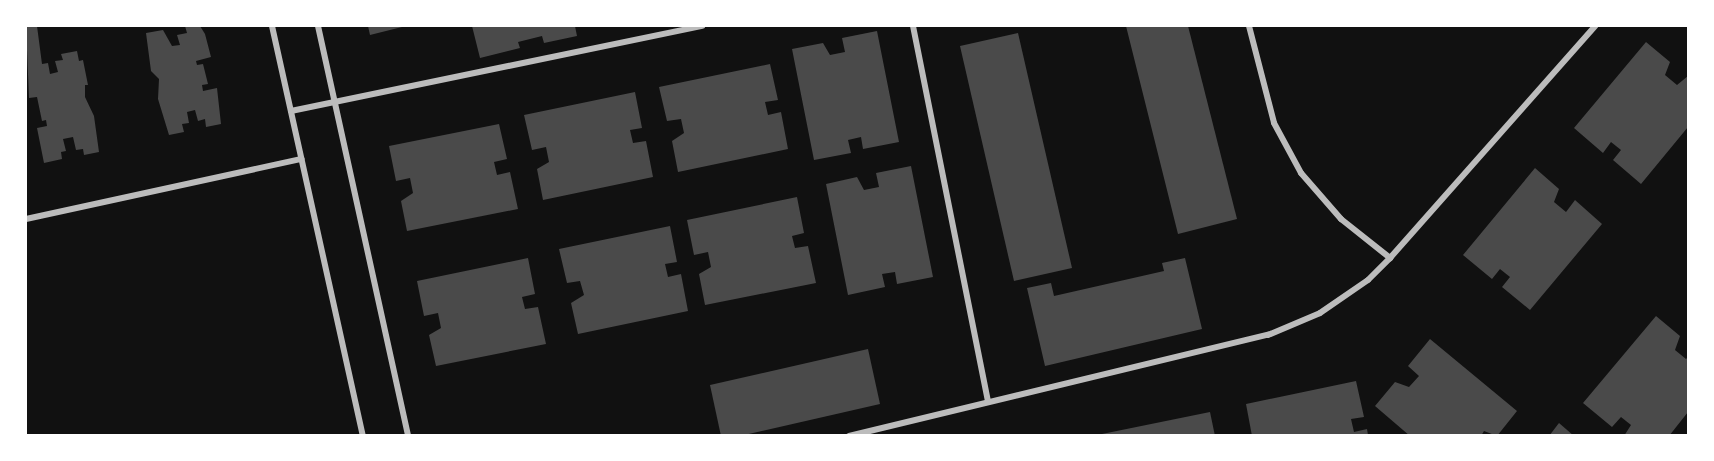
<!DOCTYPE html>
<html>
<head>
<meta charset="utf-8">
<style>
	body { margin:0 }
	#map { position:relative; width:1714px; height:461px; overflow:hidden; background:#111; font-family:"Fira Sans",sans-serif }
	div>[style] { position:absolute }
	.building>* { inset:0; background:#4a4a4a }
	.minor>* { height:6px; margin:-3px; padding:0 3px; transform-origin:3px; border-radius:3px; background:#bcbcbc }
	span { translate:-50% -50%; white-space:nowrap; text-align:center; line-height:1.15; -webkit-text-stroke:6px #fff; paint-order:stroke }
	.frame { position:absolute; inset:0; border:27px solid #fff; pointer-events:none }
</style>
</head>
<body>
<div id="map">
	<div class="building">
		<i style="clip-path:polygon(26px 26px,37px 26px,42px 64px,48px 63px,50px 74px,58px 72px,55px 61px,63px 60px,61px 54px,77px 51px,79px 61px,83px 60px,88px 85px,85px 85px,85px 97px,94px 116px,99px 152px,84px 155px,83px 149px,76px 150px,73px 137px,63px 139px,66px 151px,61px 152px,62px 159px,44px 163px,37px 128px,47px 126px,46px 120px,42px 121px,37px 97px,29px 98px)"></i>
		<i style="clip-path:polygon(185px 26px,200px 26px,205px 34px,211px 57px,196px 61px,197px 65px,203px 64px,208px 84px,202px 85px,203px 91px,217px 88px,221px 124px,206px 127px,205px 119px,198px 121px,195px 110px,187px 112px,189px 123px,182px 124px,184px 132px,169px 135px,158px 99px,159px 79px,151px 71px,146px 33px,163px 30px,172px 46px,180px 45px,177px 35px,187px 33px)"></i>
		<i style="clip-path:polygon(368px 26px,406px 26px,370px 35px)"></i>
		<i style="clip-path:polygon(472px 26px,575px 26px,577px 36px,544px 43px,542px 36px,518px 42px,520px 48px,480px 58px)"></i>
		<i style="clip-path:polygon(1126px 26px,1188px 26px,1237px 219px,1178px 234px)"></i>
		<i style="clip-path:polygon(877px 31px,899px 142px,863px 149px,861px 137px,848px 140px,851px 153px,814px 160px,792px 49px,823px 43px,830px 55px,845px 52px,842px 38px)"></i>
		<i style="clip-path:polygon(1018px 33px,1072px 268px,1014px 281px,960px 46px)"></i>
		<i style="clip-path:polygon(1646px 42px,1670px 62px,1665px 75px,1677px 85px,1688px 76px,1688px 127px,1641px 184px,1613px 160px,1621px 150px,1611px 142px,1603px 153px,1574px 128px)"></i>
		<i style="clip-path:polygon(770px 64px,778px 100px,765px 102px,768px 115px,781px 112px,788px 149px,678px 172px,672px 141px,684px 133px,681px 119px,667px 121px,659px 87px)"></i>
		<i style="clip-path:polygon(635px 92px,642px 128px,630px 130px,633px 143px,646px 141px,653px 177px,543px 200px,537px 169px,549px 162px,546px 147px,532px 150px,524px 115px)"></i>
		<i style="clip-path:polygon(499px 124px,507px 159px,494px 162px,497px 175px,510px 172px,518px 209px,407px 231px,401px 201px,413px 193px,410px 178px,396px 181px,389px 146px)"></i>
		<i style="clip-path:polygon(911px 166px,933px 277px,897px 284px,895px 272px,882px 274px,885px 287px,848px 295px,826px 184px,857px 177px,864px 190px,879px 187px,876px 173px)"></i>
		<i style="clip-path:polygon(1535px 168px,1559px 189px,1554px 202px,1566px 212px,1575px 200px,1602px 224px,1530px 310px,1502px 287px,1510px 277px,1500px 269px,1492px 279px,1463px 255px)"></i>
		<i style="clip-path:polygon(797px 197px,804px 233px,792px 236px,795px 248px,808px 246px,816px 283px,705px 305px,699px 274px,711px 267px,708px 252px,694px 255px,687px 220px)"></i>
		<i style="clip-path:polygon(670px 226px,677px 262px,665px 264px,668px 277px,681px 274px,688px 311px,578px 334px,571px 303px,584px 295px,580px 281px,567px 283px,559px 249px)"></i>
		<i style="clip-path:polygon(528px 258px,535px 294px,522px 297px,525px 309px,538px 307px,546px 344px,436px 366px,429px 335px,441px 328px,438px 313px,424px 316px,417px 281px)"></i>
		<i style="clip-path:polygon(1185px 258px,1202px 329px,1045px 366px,1027px 288px,1051px 283px,1054px 296px,1164px 271px,1162px 263px)"></i>
		<i style="clip-path:polygon(1656px 316px,1680px 336px,1675px 350px,1686px 359px,1688px 357px,1688px 412px,1669px 436px,1624px 436px,1631px 425px,1621px 417px,1612px 427px,1583px 403px)"></i>
		<i style="clip-path:polygon(1430px 339px,1517px 411px,1497px 436px,1484px 431px,1481px 436px,1410px 436px,1375px 406px,1395px 382px,1409px 387px,1419px 376px,1408px 366px)"></i>
		<i style="clip-path:polygon(868px 349px,880px 404px,740px 436px,721px 436px,710px 385px)"></i>
		<i style="clip-path:polygon(1356px 381px,1364px 417px,1351px 419px,1354px 432px,1367px 429px,1368px 435px,1252px 436px,1246px 404px)"></i>
		<i style="clip-path:polygon(1210px 412px,1215px 436px,1102px 436px,1102px 434px)"></i>
		<i style="clip-path:polygon(1559px 423px,1574px 436px,1549px 436px)"></i>
	</div>
	<div class="minor">
		<i style="left:272px;top:26px;width:420px;rotate:77.5deg"></i>
		<i style="left:318px;top:26px;width:420px;rotate:77.6deg"></i>
		<i style="left:913px;top:26px;width:383px;rotate:78.7deg"></i>
		<i style="left:1249px;top:26px;width:100px;rotate:75.5deg"></i>
		<i style="left:1274px;top:123px;width:57px;rotate:61.6deg"></i>
		<i style="left:1301px;top:173px;width:61px;rotate:49deg"></i>
		<i style="left:1341px;top:219px;width:63px;rotate:38.5deg"></i>
		<i style="left:291px;top:111px;width:420px;rotate:-11.7deg"></i>
		<i style="left:26px;top:219px;width:282px;rotate:-12.3deg"></i>
		<i style="left:849px;top:436px;width:431px;rotate:-13.6deg"></i>
		<i style="left:1268px;top:335px;width:56px;rotate:-22.9deg"></i>
		<i style="left:1320px;top:313px;width:58px;rotate:-34.5deg"></i>
		<i style="left:1368px;top:280px;width:31px;rotate:-45deg"></i>
		<i style="left:1390px;top:258px;width:310px;rotate:-48.5deg"></i>
	</div>
	<div class="frame"></div>
</div>
</body>
</html>
